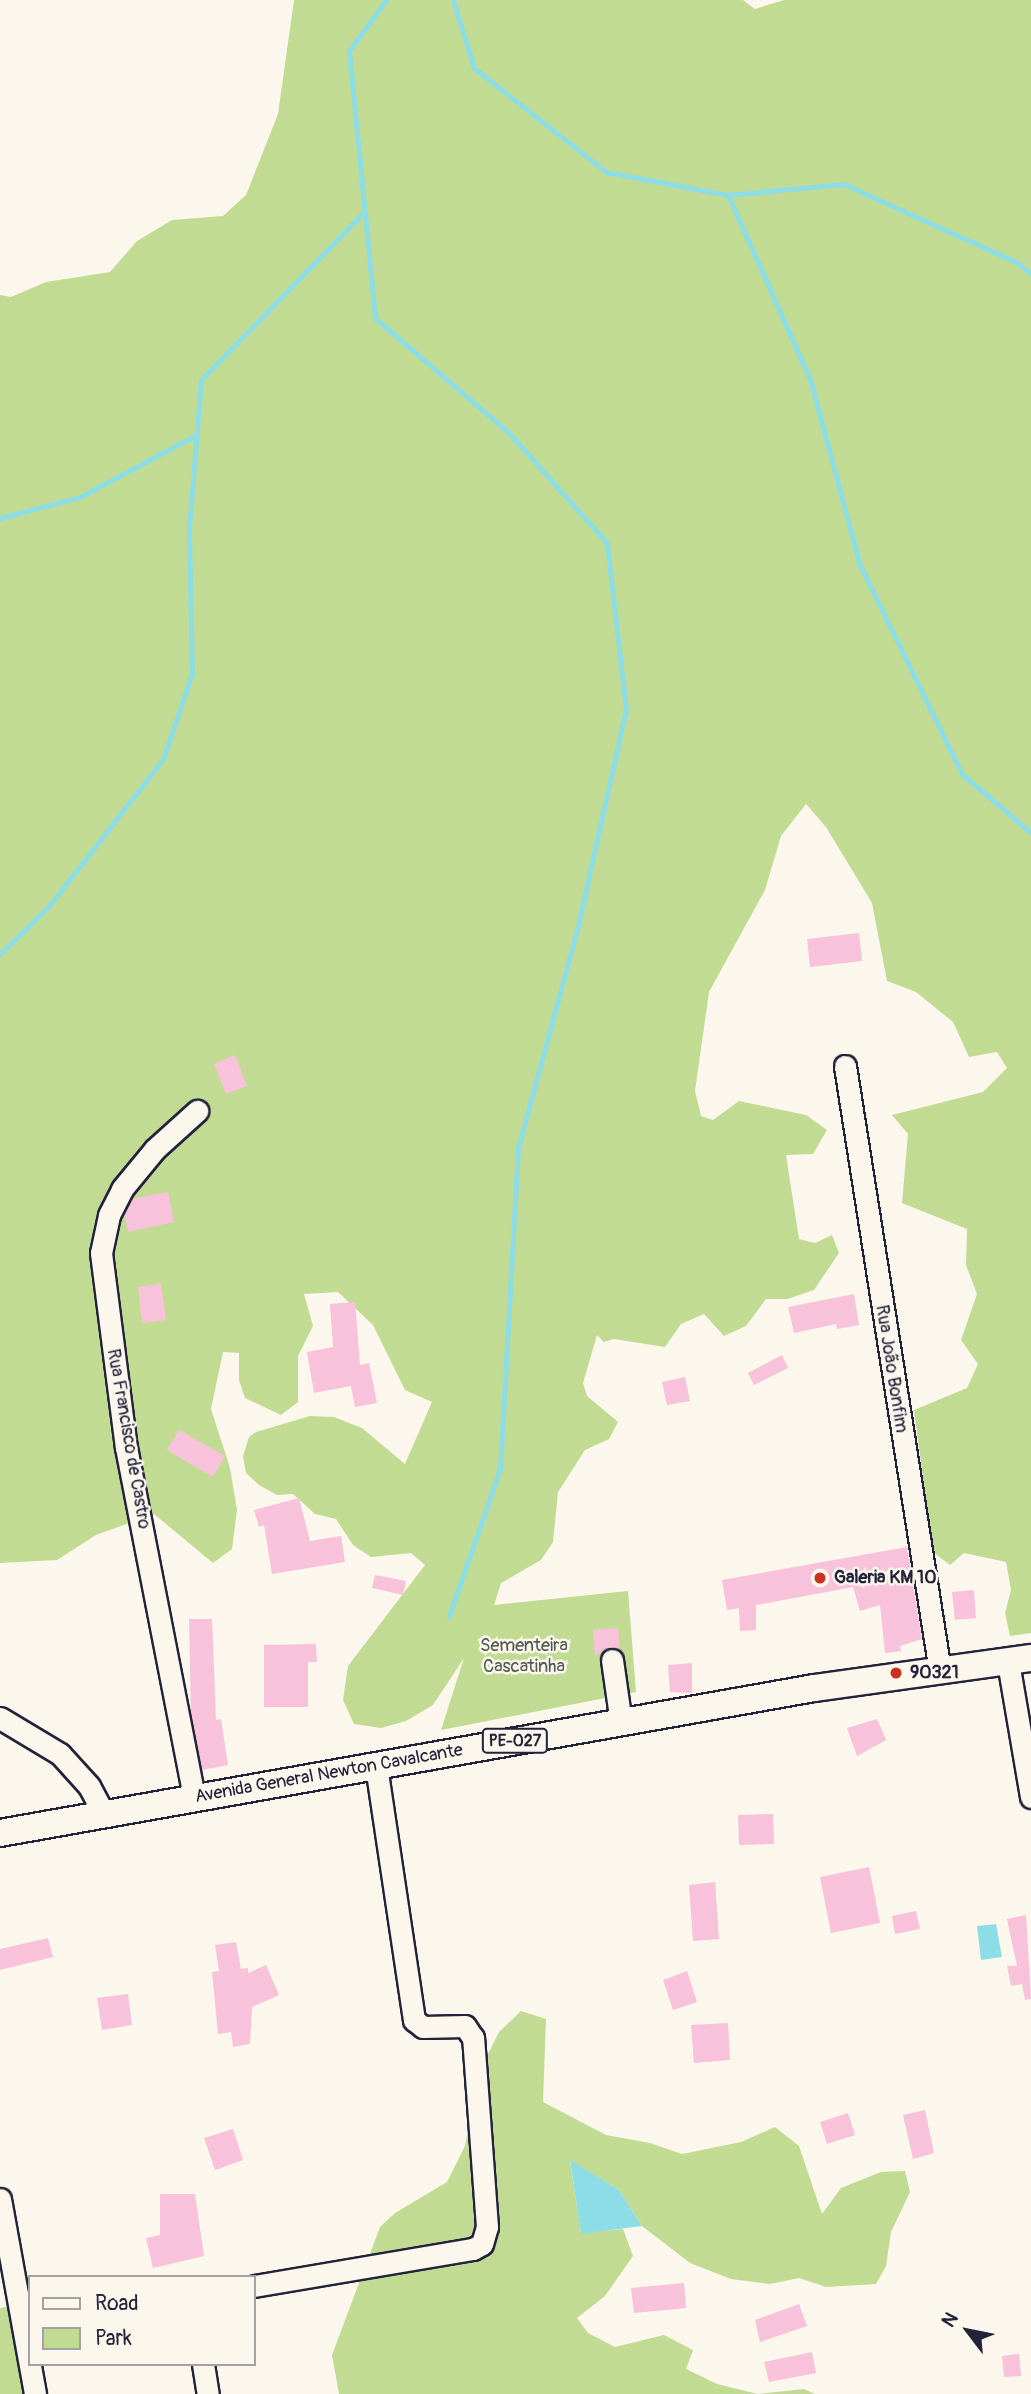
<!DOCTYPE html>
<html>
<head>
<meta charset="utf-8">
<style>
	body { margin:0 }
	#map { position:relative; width:1031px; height:2394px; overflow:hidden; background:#fbf7ec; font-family:Pangolin,sans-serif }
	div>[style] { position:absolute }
	.green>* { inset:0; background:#c2db92 }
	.water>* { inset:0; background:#8cdde6 }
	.stream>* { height:5px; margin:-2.5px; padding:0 2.5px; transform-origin:2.5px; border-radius:2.5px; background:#8cdde6 }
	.building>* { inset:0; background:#f8c2db }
	.roads { filter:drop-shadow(2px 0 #22223b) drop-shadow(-2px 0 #22223b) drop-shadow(0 2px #22223b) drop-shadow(0 -2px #22223b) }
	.minor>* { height:21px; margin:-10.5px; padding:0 10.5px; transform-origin:10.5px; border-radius:10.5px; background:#fbf7ec }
	.major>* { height:26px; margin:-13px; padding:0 13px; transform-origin:13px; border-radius:13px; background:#fbf7ec }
	.dots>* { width:19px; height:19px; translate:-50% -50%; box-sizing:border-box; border:4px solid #fbf7ec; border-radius:50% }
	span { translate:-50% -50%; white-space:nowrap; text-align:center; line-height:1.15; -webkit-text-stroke:5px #fbf7ec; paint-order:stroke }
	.shield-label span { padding:2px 5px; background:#fbf7ec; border:2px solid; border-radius:5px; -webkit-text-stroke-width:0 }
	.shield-label { font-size:16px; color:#22223b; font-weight:700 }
	.street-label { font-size:18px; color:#22223b }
	.poi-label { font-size:18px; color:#22223b; font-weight:700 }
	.left { translate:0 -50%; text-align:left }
	.park-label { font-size:18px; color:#525a55 }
	.legend { position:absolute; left:28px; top:2275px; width:228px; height:91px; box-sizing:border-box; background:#fbf7ec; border:2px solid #a4a2a5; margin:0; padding:9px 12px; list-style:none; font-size:21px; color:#22223b }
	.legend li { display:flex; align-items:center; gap:14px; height:35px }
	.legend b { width:35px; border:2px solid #a4a2a5 }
	.north { position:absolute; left:933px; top:2296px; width:70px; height:70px; -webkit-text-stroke:5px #fbf7ec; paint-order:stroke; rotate:302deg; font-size:19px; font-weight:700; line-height:28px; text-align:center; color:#22223b }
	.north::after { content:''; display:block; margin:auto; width:24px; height:32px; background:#22223b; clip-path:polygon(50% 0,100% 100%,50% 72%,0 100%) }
</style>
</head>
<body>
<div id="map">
	<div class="green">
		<i style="clip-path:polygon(294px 0,743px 0,755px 9px,784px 0,1031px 0,1031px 1633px,1010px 1636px,1005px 1613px,1011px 1590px,1006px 1562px,964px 1553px,950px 1565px,933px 1552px,914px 1410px,967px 1388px,978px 1364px,961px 1340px,977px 1294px,966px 1265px,967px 1229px,902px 1203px,908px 1134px,892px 1115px,983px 1092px,1007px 1068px,997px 1052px,969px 1057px,953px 1022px,916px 992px,887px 981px,872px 903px,826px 827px,806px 804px,781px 836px,765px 890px,709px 992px,695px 1091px,701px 1116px,713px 1120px,739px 1101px,806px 1115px,827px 1130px,813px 1154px,786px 1155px,799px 1239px,815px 1243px,832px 1235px,839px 1253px,814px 1290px,787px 1299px,766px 1299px,746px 1326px,724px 1336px,704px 1314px,681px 1324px,665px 1347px,614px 1339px,604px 1342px,597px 1335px,583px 1383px,587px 1396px,618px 1422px,609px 1439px,585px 1450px,558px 1492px,553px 1542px,541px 1560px,501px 1583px,494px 1605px,628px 1591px,636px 1692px,441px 1730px,464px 1658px,433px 1705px,406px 1721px,381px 1728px,354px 1724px,343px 1700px,348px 1666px,425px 1565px,411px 1553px,371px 1557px,353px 1545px,336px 1519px,315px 1514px,293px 1494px,277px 1495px,259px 1485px,246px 1473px,243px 1456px,249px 1437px,256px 1432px,310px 1416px,334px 1417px,362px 1428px,405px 1464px,432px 1402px,405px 1390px,373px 1325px,338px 1292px,304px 1294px,313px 1326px,298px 1356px,298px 1402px,281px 1415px,245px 1398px,239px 1380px,239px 1353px,223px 1352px,211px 1409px,230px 1468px,237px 1510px,232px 1549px,213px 1563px,154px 1514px,96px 1535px,57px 1560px,0 1563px,0 295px,11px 297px,46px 282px,110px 272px,137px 241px,172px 220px,223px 216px,246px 195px,278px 114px)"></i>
		<i style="clip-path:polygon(521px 2011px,546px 2019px,543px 2102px,606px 2135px,650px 2143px,682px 2154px,741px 2142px,775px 2127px,799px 2146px,822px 2214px,841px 2188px,881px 2172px,905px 2171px,910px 2192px,891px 2232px,886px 2266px,876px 2284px,826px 2287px,799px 2278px,770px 2284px,731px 2279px,690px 2263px,642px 2226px,619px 2190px,570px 2161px,581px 2233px,623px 2229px,633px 2256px,605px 2296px,577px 2318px,588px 2333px,615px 2347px,664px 2335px,693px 2350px,686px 2369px,717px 2384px,758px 2394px,804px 2389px,815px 2394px,339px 2394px,332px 2355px,380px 2227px,395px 2213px,447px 2182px,465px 2146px,478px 2074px,499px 2032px)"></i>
		<i style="clip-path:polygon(11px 2306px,25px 2394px,0 2394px,0 2308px)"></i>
	</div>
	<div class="water">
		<i style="clip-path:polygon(996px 1924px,1002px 1957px,981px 1960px,977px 1926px)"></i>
		<i style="clip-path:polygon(570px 2160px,619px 2190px,642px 2226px,581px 2234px)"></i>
	</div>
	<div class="stream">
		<i style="left:386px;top:0;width:63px;rotate:126deg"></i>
		<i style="left:349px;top:51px;width:268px;rotate:84.4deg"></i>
		<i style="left:375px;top:318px;width:177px;rotate:40.6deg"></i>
		<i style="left:509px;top:433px;width:147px;rotate:48.3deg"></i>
		<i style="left:607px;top:543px;width:167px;rotate:83.5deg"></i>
		<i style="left:626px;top:709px;width:222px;rotate:102.5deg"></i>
		<i style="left:578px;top:926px;width:230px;rotate:105.1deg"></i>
		<i style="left:518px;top:1148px;width:322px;rotate:93.2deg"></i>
		<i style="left:500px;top:1469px;width:156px;rotate:109.1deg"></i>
		<i style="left:453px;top:0;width:71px;rotate:72.8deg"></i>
		<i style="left:474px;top:68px;width:168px;rotate:38.2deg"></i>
		<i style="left:606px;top:172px;width:124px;rotate:10.7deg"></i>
		<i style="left:728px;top:195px;width:117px;rotate:-5.4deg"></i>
		<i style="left:844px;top:184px;width:191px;rotate:24.4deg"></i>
		<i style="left:1018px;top:263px;width:17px;rotate:40deg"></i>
		<i style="left:728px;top:195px;width:201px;rotate:66deg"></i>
		<i style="left:810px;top:379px;width:193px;rotate:75deg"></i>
		<i style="left:860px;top:565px;width:233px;rotate:64deg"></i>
		<i style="left:962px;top:774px;width:91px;rotate:40.5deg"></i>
		<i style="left:0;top:518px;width:83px;rotate:-14.7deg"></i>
		<i style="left:80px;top:497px;width:132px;rotate:-28.1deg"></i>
		<i style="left:0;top:954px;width:69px;rotate:-44.4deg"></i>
		<i style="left:49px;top:906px;width:186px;rotate:-52.2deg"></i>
		<i style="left:163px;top:759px;width:90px;rotate:-71.2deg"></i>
		<i style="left:192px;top:674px;width:145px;rotate:-91.2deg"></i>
		<i style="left:189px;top:529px;width:149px;rotate:-85.4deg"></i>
		<i style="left:201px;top:380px;width:234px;rotate:-45.9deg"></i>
	</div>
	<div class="building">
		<i style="clip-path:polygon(859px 933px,862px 961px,810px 967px,807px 939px)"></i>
		<i style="clip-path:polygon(235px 1055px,247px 1086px,226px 1094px,214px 1064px)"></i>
		<i style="clip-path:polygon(168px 1192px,174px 1222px,128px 1232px,124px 1213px,132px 1199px)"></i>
		<i style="clip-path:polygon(161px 1284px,166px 1320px,142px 1323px,138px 1287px)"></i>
		<i style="clip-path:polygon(854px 1294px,859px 1325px,837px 1329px,836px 1324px,794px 1333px,788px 1307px)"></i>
		<i style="clip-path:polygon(355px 1302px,360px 1365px,369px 1363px,377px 1403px,355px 1407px,351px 1386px,314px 1393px,307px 1352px,333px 1347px,330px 1304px)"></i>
		<i style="clip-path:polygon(782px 1355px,788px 1368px,754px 1385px,748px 1373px)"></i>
		<i style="clip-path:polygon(685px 1377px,690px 1401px,667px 1405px,662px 1382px)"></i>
		<i style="clip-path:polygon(179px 1430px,225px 1456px,213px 1477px,167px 1450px)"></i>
		<i style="clip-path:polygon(299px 1498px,310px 1541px,341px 1536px,345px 1562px,272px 1574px,264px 1525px,259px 1527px,254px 1510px)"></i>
		<i style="clip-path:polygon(907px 1547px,922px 1639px,900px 1646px,901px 1651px,885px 1653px,880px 1605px,860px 1611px,853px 1587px,756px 1605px,756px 1630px,740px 1631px,739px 1608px,727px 1610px,722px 1580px)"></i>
		<i style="clip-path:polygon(375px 1575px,406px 1581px,403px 1595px,372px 1588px)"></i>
		<i style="clip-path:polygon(974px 1590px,976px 1618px,955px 1620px,952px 1592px)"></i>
		<i style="clip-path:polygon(189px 1619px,212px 1619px,216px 1720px,221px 1719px,228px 1765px,202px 1770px,191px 1715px)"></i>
		<i style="clip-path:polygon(618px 1628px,620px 1650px,609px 1647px,595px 1656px,593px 1630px)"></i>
		<i style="clip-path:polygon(316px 1644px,317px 1662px,308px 1662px,308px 1707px,264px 1707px,264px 1645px)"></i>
		<i style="clip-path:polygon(692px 1663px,692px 1693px,670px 1692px,668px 1665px)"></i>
		<i style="clip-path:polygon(877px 1719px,886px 1740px,857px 1756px,847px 1728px)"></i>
		<i style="clip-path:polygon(773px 1814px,774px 1844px,739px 1845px,738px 1815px)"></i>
		<i style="clip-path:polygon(869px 1867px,880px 1923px,831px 1933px,820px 1877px)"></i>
		<i style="clip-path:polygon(715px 1882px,719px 1939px,693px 1941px,689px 1885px)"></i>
		<i style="clip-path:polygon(916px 1911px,920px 1929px,895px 1934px,892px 1916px)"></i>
		<i style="clip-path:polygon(1026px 1915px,1031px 1999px,1025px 2000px,1022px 1984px,1011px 1986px,1007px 1966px,1017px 1966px,1007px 1919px)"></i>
		<i style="clip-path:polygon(48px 1938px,53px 1957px,0 1970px,0 1949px)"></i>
		<i style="clip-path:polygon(236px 1942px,241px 1969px,248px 1968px,248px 1973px,266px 1965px,279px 1995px,252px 2007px,250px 2044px,233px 2047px,231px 2032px,218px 2034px,212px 1972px,219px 1971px,215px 1945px)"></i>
		<i style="clip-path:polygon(687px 1971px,697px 2002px,673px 2010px,663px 1980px)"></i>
		<i style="clip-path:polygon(128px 1994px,132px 2025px,102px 2030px,97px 1998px)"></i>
		<i style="clip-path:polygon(728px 2023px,730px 2060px,694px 2063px,691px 2025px)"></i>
		<i style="clip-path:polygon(925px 2110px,934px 2153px,913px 2159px,903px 2115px)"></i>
		<i style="clip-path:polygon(848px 2113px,855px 2135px,827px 2144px,820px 2122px)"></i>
		<i style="clip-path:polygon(233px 2129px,243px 2160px,215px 2170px,204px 2138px)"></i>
		<i style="clip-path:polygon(160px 2194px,195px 2194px,204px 2256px,153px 2268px,146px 2238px,160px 2235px)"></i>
		<i style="clip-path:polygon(684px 2283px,686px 2308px,634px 2313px,631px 2288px)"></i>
		<i style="clip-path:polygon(799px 2304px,807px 2326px,760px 2342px,755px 2320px)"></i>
		<i style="clip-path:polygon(812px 2352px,816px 2373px,769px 2382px,764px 2362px)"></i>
		<i style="clip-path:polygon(1019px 2354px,1021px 2376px,1004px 2377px,1002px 2356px)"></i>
	</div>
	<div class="roads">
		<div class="minor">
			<i style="left:845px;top:1066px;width:612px;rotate:81.08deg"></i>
			<i style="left:612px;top:1660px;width:64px;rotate:81.9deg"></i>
			<i style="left:1008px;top:1662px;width:137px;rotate:80.3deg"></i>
			<i style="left:0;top:1718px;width:70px;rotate:31deg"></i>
			<i style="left:60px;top:1754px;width:43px;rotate:47.8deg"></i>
			<i style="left:89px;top:1786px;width:34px;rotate:62deg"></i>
			<i style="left:194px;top:1797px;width:356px;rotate:-101deg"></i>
			<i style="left:126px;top:1448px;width:197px;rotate:-97.3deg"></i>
			<i style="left:101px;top:1253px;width:39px;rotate:-78deg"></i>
			<i style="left:109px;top:1215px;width:29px;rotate:-63deg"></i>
			<i style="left:122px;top:1189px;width:52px;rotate:-50.5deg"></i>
			<i style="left:155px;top:1149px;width:57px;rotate:-42.1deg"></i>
			<i style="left:0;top:2199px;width:198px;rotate:79.8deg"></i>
			<i style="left:254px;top:2286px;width:222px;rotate:-9.6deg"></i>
			<i style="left:473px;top:2249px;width:10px;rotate:-29deg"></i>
			<i style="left:482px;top:2244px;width:18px;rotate:-74deg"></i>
			<i style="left:487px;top:2227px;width:190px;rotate:-94.2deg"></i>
			<i style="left:473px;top:2038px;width:14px;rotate:-124deg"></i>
			<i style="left:465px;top:2026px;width:42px;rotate:178.6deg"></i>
			<i style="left:423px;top:2027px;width:11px;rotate:-142deg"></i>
			<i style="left:414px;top:2020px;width:258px;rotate:-98.5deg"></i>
			<i style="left:203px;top:2364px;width:30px;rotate:81deg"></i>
		</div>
		<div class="major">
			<i style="left:0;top:1833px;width:827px;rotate:-10.1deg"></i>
			<i style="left:814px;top:1688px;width:219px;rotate:-7.9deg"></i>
		</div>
	</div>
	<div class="dots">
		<i style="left:820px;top:1578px;background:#c8321e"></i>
		<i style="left:896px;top:1673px;background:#c8321e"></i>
	</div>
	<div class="shield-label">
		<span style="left:515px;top:1741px">PE-027</span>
	</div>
	<div class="street-label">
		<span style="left:891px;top:1369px;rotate:81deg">Rua João Bonfim</span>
		<span style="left:128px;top:1439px;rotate:80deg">Rua Francisco de Castro</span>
		<span style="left:329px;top:1774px;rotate:-10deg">Avenida General Newton Cavalcante</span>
	</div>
	<div class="poi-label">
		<span class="left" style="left:834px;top:1578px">Galeria KM 10</span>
		<span class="left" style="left:910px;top:1673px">90321</span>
	</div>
	<div class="park-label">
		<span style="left:524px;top:1657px">Sementeira<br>Cascatinha</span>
	</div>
	<ul class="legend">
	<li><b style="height:9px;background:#fbf7ec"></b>Road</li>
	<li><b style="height:19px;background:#c2db92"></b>Park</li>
	</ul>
	<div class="north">N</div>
</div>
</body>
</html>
